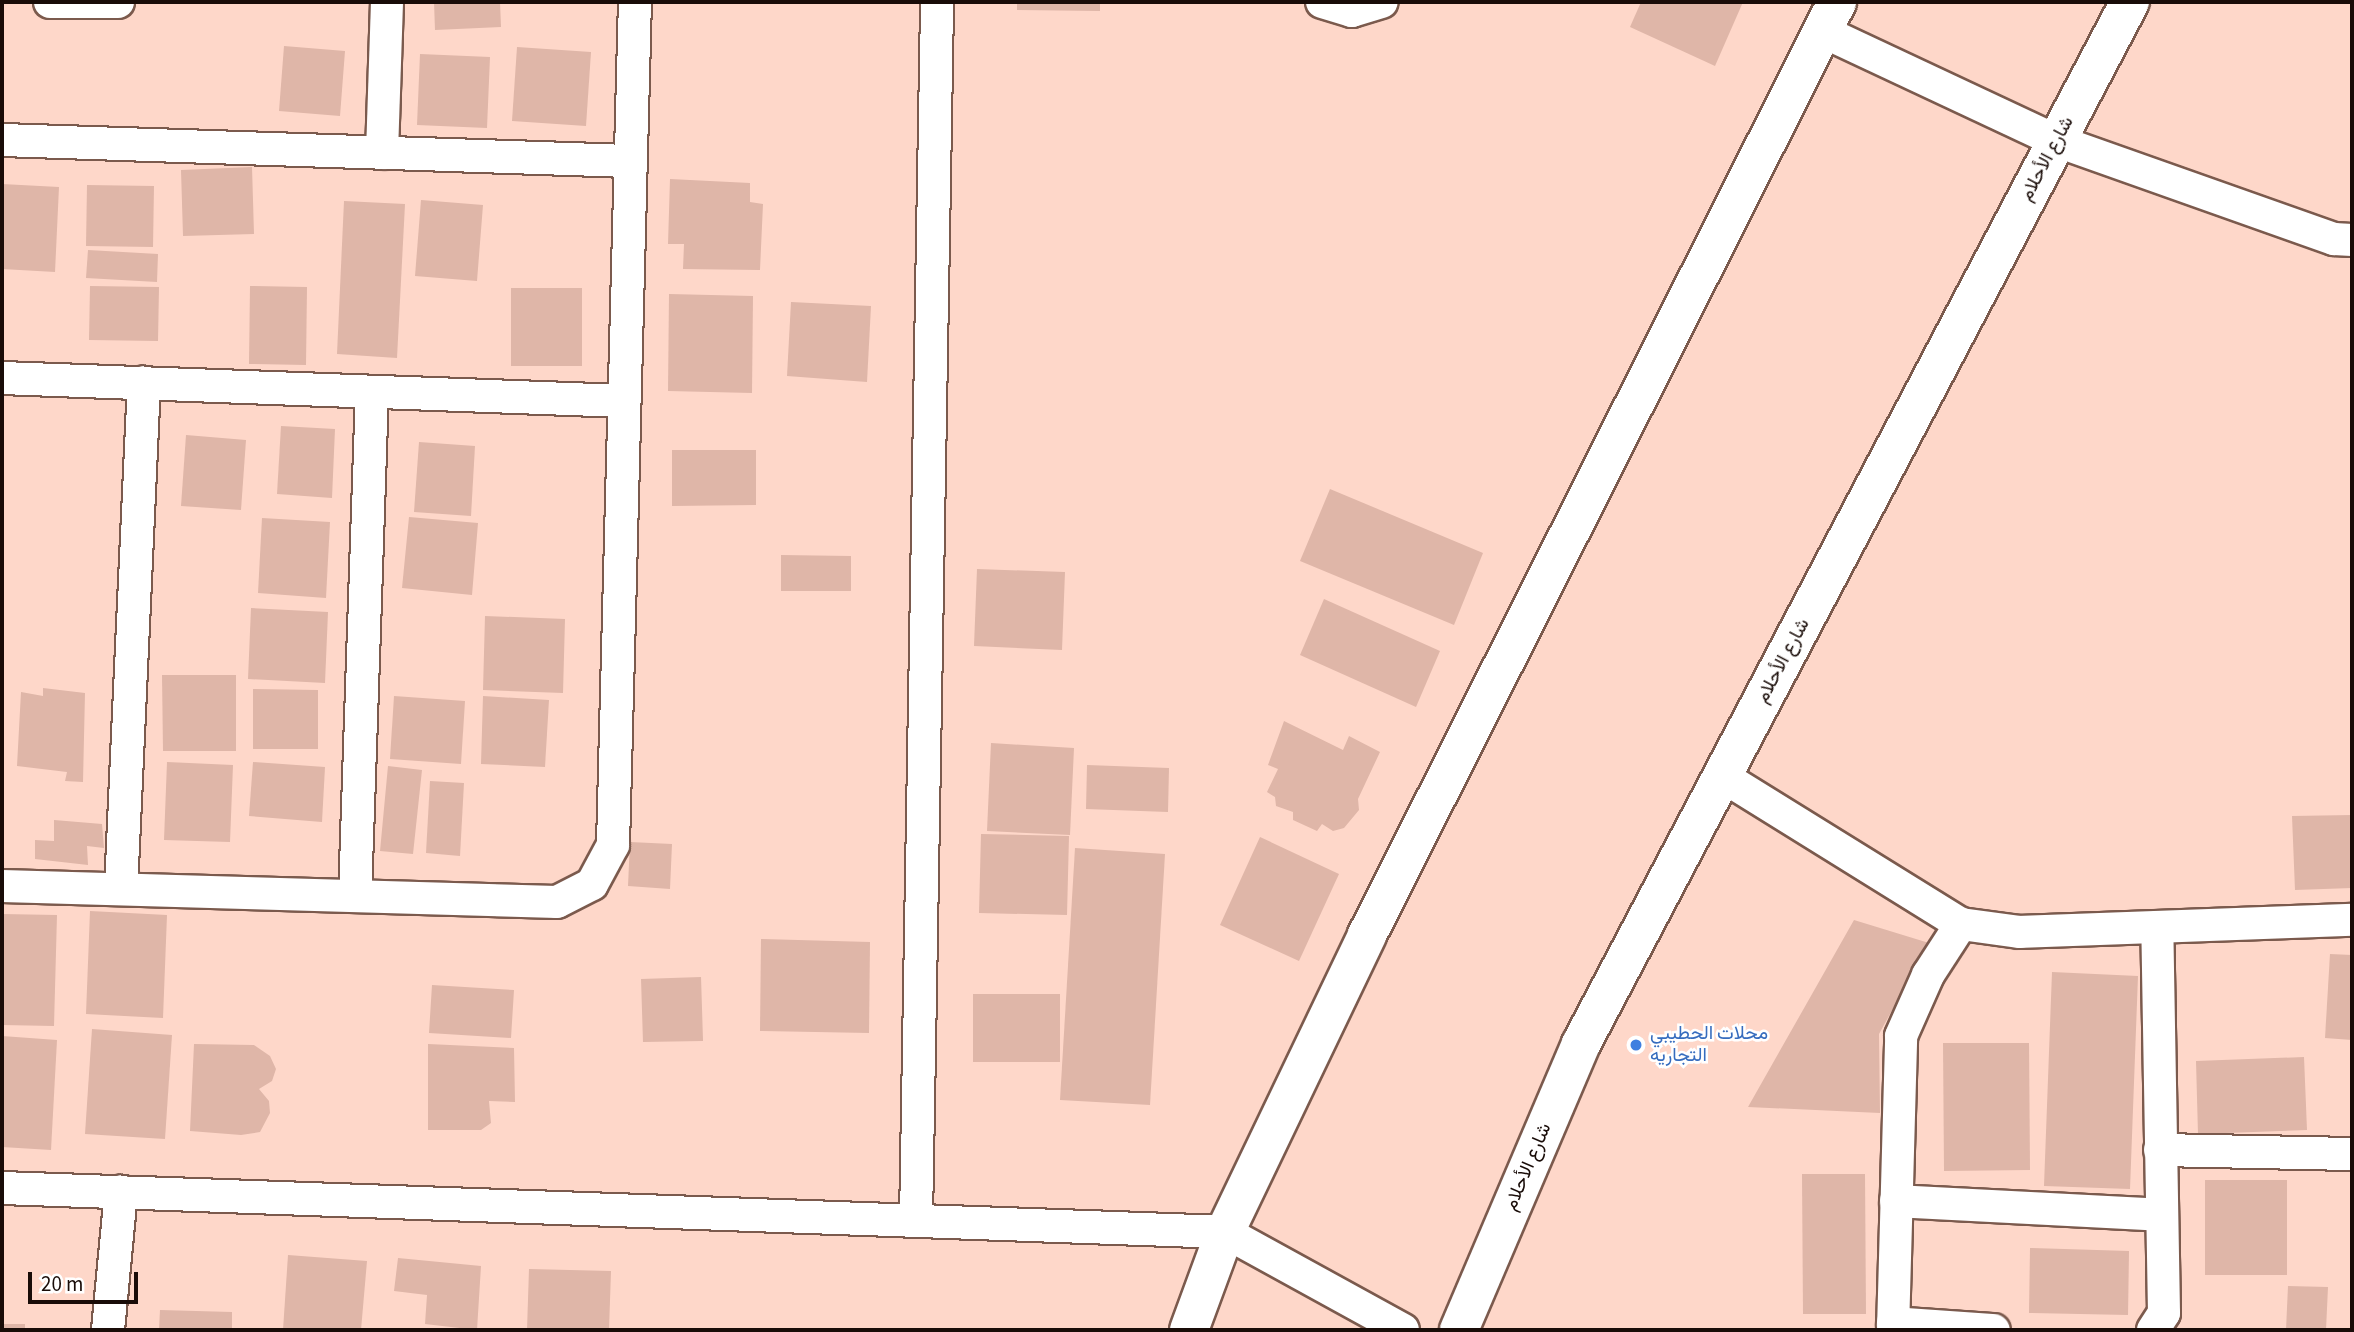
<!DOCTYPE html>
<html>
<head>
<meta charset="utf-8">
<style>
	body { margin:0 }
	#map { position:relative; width:2354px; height:1332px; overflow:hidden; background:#fed7c9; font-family:"Source Sans 3",Vazirmatn,sans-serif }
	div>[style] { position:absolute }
	.building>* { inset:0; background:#dfb6a8 }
	.roads { filter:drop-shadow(2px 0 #7b5a4d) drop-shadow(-2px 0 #7b5a4d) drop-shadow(0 2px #7b5a4d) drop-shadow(0 -2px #7b5a4d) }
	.minor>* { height:32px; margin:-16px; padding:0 16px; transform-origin:16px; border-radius:16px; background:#fff }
	.primary>* { height:38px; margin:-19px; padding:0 19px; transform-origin:19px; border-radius:19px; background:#fff }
	.dots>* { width:19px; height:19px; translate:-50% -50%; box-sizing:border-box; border:4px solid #fff; border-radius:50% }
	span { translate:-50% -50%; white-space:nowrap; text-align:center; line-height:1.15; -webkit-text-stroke:5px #fff; paint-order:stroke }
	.street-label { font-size:19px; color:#190c08 }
	.shop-label { font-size:19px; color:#366cbe }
	.left { translate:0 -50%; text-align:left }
	.frame { position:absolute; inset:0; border:4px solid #190c08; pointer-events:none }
	.scale { position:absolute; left:28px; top:1272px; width:110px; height:32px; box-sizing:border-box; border:4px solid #190c08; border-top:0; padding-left:9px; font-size:21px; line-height:24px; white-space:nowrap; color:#190c08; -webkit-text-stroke:5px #fff; paint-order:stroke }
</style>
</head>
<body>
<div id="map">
	<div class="building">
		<i style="clip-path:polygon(434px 2px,500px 2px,501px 27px,435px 30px)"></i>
		<i style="clip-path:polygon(1017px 2px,1100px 2px,1100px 11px,1017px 10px)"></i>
		<i style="clip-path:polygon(1641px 2px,1743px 2px,1715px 66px,1630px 27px)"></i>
		<i style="clip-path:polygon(284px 46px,345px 51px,340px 116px,279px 111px)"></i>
		<i style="clip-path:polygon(517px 47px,591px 52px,586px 126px,512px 121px)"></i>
		<i style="clip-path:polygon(420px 54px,490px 57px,487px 128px,417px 125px)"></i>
		<i style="clip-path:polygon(252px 167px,254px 234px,183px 236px,181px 170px)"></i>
		<i style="clip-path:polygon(670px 179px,750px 183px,750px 202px,763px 204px,760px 270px,683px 269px,684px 244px,668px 244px)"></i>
		<i style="clip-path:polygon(2px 184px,59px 187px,55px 272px,2px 269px)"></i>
		<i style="clip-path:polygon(87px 185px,154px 186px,153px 247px,86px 246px)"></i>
		<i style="clip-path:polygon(421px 200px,483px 205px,477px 281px,415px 276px)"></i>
		<i style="clip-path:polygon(344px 201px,405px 204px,397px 358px,337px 354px)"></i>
		<i style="clip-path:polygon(88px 250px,158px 254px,157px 282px,86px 278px)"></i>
		<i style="clip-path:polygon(90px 286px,159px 287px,158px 341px,89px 340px)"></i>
		<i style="clip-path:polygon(250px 286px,307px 287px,306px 365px,249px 364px)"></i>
		<i style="clip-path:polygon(511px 288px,582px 288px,582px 366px,511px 366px)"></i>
		<i style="clip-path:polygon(669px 294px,753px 296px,752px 393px,668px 391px)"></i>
		<i style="clip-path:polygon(791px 302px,871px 306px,867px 382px,787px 376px)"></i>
		<i style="clip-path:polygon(281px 426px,335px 429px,332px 498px,277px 494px)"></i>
		<i style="clip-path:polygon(186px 435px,246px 440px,241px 510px,181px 506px)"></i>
		<i style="clip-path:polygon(419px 442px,475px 446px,471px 516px,414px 512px)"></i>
		<i style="clip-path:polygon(672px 450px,756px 450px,756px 505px,672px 506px)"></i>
		<i style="clip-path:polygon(1330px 489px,1483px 553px,1454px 625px,1300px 561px)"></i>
		<i style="clip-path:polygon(409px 517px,478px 523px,472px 595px,402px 588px)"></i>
		<i style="clip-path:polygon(262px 518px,330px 522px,326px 598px,258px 593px)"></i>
		<i style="clip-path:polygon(781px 555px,851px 556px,851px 591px,781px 591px)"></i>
		<i style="clip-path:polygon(977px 569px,1065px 572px,1062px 650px,974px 646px)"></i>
		<i style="clip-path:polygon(1324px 599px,1440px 651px,1416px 707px,1300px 655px)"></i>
		<i style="clip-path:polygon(251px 608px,328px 612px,325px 683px,248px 679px)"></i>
		<i style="clip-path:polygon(485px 616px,565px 619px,563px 693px,483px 690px)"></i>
		<i style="clip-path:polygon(162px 675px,236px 675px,236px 751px,163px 751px)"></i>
		<i style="clip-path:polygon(43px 688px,85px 693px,83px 782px,65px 781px,67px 772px,17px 766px,21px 692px,43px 696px)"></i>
		<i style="clip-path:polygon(253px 689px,318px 690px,318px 749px,253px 749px)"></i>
		<i style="clip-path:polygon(394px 696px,465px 701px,461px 764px,390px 759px)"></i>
		<i style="clip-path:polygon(483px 696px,549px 700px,545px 767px,481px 764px)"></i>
		<i style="clip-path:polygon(1284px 721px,1343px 750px,1349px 736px,1380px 752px,1358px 799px,1359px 810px,1344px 828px,1333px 831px,1322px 824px,1317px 831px,1293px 820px,1293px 812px,1276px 806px,1275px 797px,1267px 792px,1278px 769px,1268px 765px)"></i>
		<i style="clip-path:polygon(991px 743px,1074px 748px,1070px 835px,987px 831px)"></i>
		<i style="clip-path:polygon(167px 762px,233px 765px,230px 842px,164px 840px)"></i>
		<i style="clip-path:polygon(253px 762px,325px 767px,322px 822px,249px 816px)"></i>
		<i style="clip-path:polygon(1087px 765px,1169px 768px,1168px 812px,1086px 809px)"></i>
		<i style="clip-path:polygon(388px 766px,422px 770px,413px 854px,380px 851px)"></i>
		<i style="clip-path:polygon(430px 781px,464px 783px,460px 856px,426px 853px)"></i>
		<i style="clip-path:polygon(2352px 815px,2352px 888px,2295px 890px,2292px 816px)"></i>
		<i style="clip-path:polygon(54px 820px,102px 824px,104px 848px,87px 846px,88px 865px,35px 859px,35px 840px,54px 841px)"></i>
		<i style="clip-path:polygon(981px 834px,1069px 836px,1067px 915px,979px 913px)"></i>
		<i style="clip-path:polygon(1260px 837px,1339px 874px,1299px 961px,1220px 925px)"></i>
		<i style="clip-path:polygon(630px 842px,672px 844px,670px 889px,628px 886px)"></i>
		<i style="clip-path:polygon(1075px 848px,1165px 854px,1150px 1105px,1060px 1100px)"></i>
		<i style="clip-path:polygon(90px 911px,167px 915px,163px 1018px,86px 1014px)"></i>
		<i style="clip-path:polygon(2px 914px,57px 915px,54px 1026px,2px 1025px)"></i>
		<i style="clip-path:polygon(1854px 920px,1929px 943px,1879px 1034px,1880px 1113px,1748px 1107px)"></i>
		<i style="clip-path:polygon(761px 939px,870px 942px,869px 1033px,760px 1031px)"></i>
		<i style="clip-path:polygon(2330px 954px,2352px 955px,2352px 1040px,2325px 1038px)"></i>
		<i style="clip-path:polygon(2052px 972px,2138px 976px,2130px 1189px,2044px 1186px)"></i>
		<i style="clip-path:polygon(701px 977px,703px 1041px,643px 1042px,641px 979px)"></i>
		<i style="clip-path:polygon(432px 985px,514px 990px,511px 1038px,429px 1033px)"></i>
		<i style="clip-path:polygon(973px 994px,1060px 994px,1060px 1062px,973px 1062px)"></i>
		<i style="clip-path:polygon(92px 1029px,172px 1035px,165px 1139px,85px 1134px)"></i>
		<i style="clip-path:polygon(2px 1036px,57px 1040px,51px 1150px,2px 1147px)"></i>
		<i style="clip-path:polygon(1943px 1043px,2029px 1043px,2030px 1170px,1944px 1171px)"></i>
		<i style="clip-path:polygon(194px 1044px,254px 1045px,270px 1056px,276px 1069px,272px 1081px,259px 1089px,269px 1101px,270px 1113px,260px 1132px,241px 1135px,190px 1131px)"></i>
		<i style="clip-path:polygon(428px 1044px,514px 1048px,515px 1102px,489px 1101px,491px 1123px,481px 1130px,428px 1130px)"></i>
		<i style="clip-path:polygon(2304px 1057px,2307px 1130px,2198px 1134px,2196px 1061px)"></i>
		<i style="clip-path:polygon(1802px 1174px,1865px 1174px,1866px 1314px,1803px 1314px)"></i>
		<i style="clip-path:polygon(2205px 1180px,2287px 1180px,2287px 1275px,2205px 1275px)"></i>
		<i style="clip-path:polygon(2030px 1248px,2129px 1251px,2128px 1315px,2029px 1313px)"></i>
		<i style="clip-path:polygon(288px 1255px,367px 1261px,361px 1330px,283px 1330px)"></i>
		<i style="clip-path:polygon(398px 1258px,481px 1266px,477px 1330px,425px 1324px,427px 1295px,394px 1291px)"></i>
		<i style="clip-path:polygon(529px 1269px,611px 1271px,609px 1330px,527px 1330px)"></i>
		<i style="clip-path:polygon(2288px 1286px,2328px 1287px,2326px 1330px,2286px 1330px)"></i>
		<i style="clip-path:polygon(160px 1310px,232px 1312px,232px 1330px,159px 1330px)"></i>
		<i style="clip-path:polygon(2px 1324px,25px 1324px,25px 1330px,2px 1330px)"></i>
	</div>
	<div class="roads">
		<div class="minor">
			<i style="left:50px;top:2px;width:68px"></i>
			<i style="left:1322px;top:2px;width:31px;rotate:17deg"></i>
			<i style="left:1352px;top:11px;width:31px;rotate:-17deg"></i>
			<i style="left:1822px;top:31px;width:259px;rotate:25.1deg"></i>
			<i style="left:2057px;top:141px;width:294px;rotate:19.5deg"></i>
			<i style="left:2334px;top:239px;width:18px;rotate:3deg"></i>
			<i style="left:2px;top:140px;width:628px;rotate:1.92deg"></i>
			<i style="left:382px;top:153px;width:151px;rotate:-88.1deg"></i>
			<i style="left:2px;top:378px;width:622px;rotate:2.12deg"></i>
			<i style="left:1722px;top:776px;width:281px;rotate:31.8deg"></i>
			<i style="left:1961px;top:924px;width:60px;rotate:7.7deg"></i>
			<i style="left:2020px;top:932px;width:332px;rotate:-2.1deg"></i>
			<i style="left:2px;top:886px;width:555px;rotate:1.65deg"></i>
			<i style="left:557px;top:902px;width:39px;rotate:-27deg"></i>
			<i style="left:592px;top:884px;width:44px;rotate:-61.7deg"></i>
			<i style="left:613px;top:845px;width:843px;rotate:-88.51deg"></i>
			<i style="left:121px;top:889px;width:507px;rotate:-87.4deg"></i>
			<i style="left:355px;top:896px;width:504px;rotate:-88.07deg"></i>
			<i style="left:2160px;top:1150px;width:192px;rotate:1.2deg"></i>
			<i style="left:2px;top:1188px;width:1224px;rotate:2.06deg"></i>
			<i style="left:1225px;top:1232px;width:203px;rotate:28.8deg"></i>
			<i style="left:1896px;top:1201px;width:263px;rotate:3deg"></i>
			<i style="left:916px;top:1221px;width:1219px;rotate:-89.01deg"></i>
			<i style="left:1893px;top:1323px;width:101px;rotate:4deg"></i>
			<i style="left:108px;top:1330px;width:139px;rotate:-84.6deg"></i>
			<i style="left:1893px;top:1330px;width:294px;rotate:-88.4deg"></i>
			<i style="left:1901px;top:1036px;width:67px;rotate:-66.1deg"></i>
			<i style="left:1928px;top:975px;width:61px;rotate:-57.1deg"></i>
			<i style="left:2153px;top:1330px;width:20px;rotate:-57deg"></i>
			<i style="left:2164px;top:1313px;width:386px;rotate:-91deg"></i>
		</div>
		<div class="primary">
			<i style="left:1189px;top:1330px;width:104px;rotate:-69.8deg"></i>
			<i style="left:1225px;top:1232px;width:329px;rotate:-64.4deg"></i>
			<i style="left:1367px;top:935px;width:1045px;rotate:-63.26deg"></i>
			<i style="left:1459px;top:1330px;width:311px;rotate:-66.9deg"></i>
			<i style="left:1581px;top:1044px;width:1178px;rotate:-62.22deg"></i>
		</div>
	</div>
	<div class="dots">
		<i style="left:1636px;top:1045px;background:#3f7fe0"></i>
	</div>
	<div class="street-label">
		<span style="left:2047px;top:159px;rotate:-62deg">شارع الأحلام</span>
		<span style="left:1783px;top:661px;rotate:-62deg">شارع الأحلام</span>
		<span style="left:1528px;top:1167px;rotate:-67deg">شارع الأحلام</span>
	</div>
	<div class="shop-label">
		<span class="left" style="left:1650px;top:1045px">محلات الحطيبي<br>التجاريه</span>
	</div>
	<div class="frame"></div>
	<div class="scale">20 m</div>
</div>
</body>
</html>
